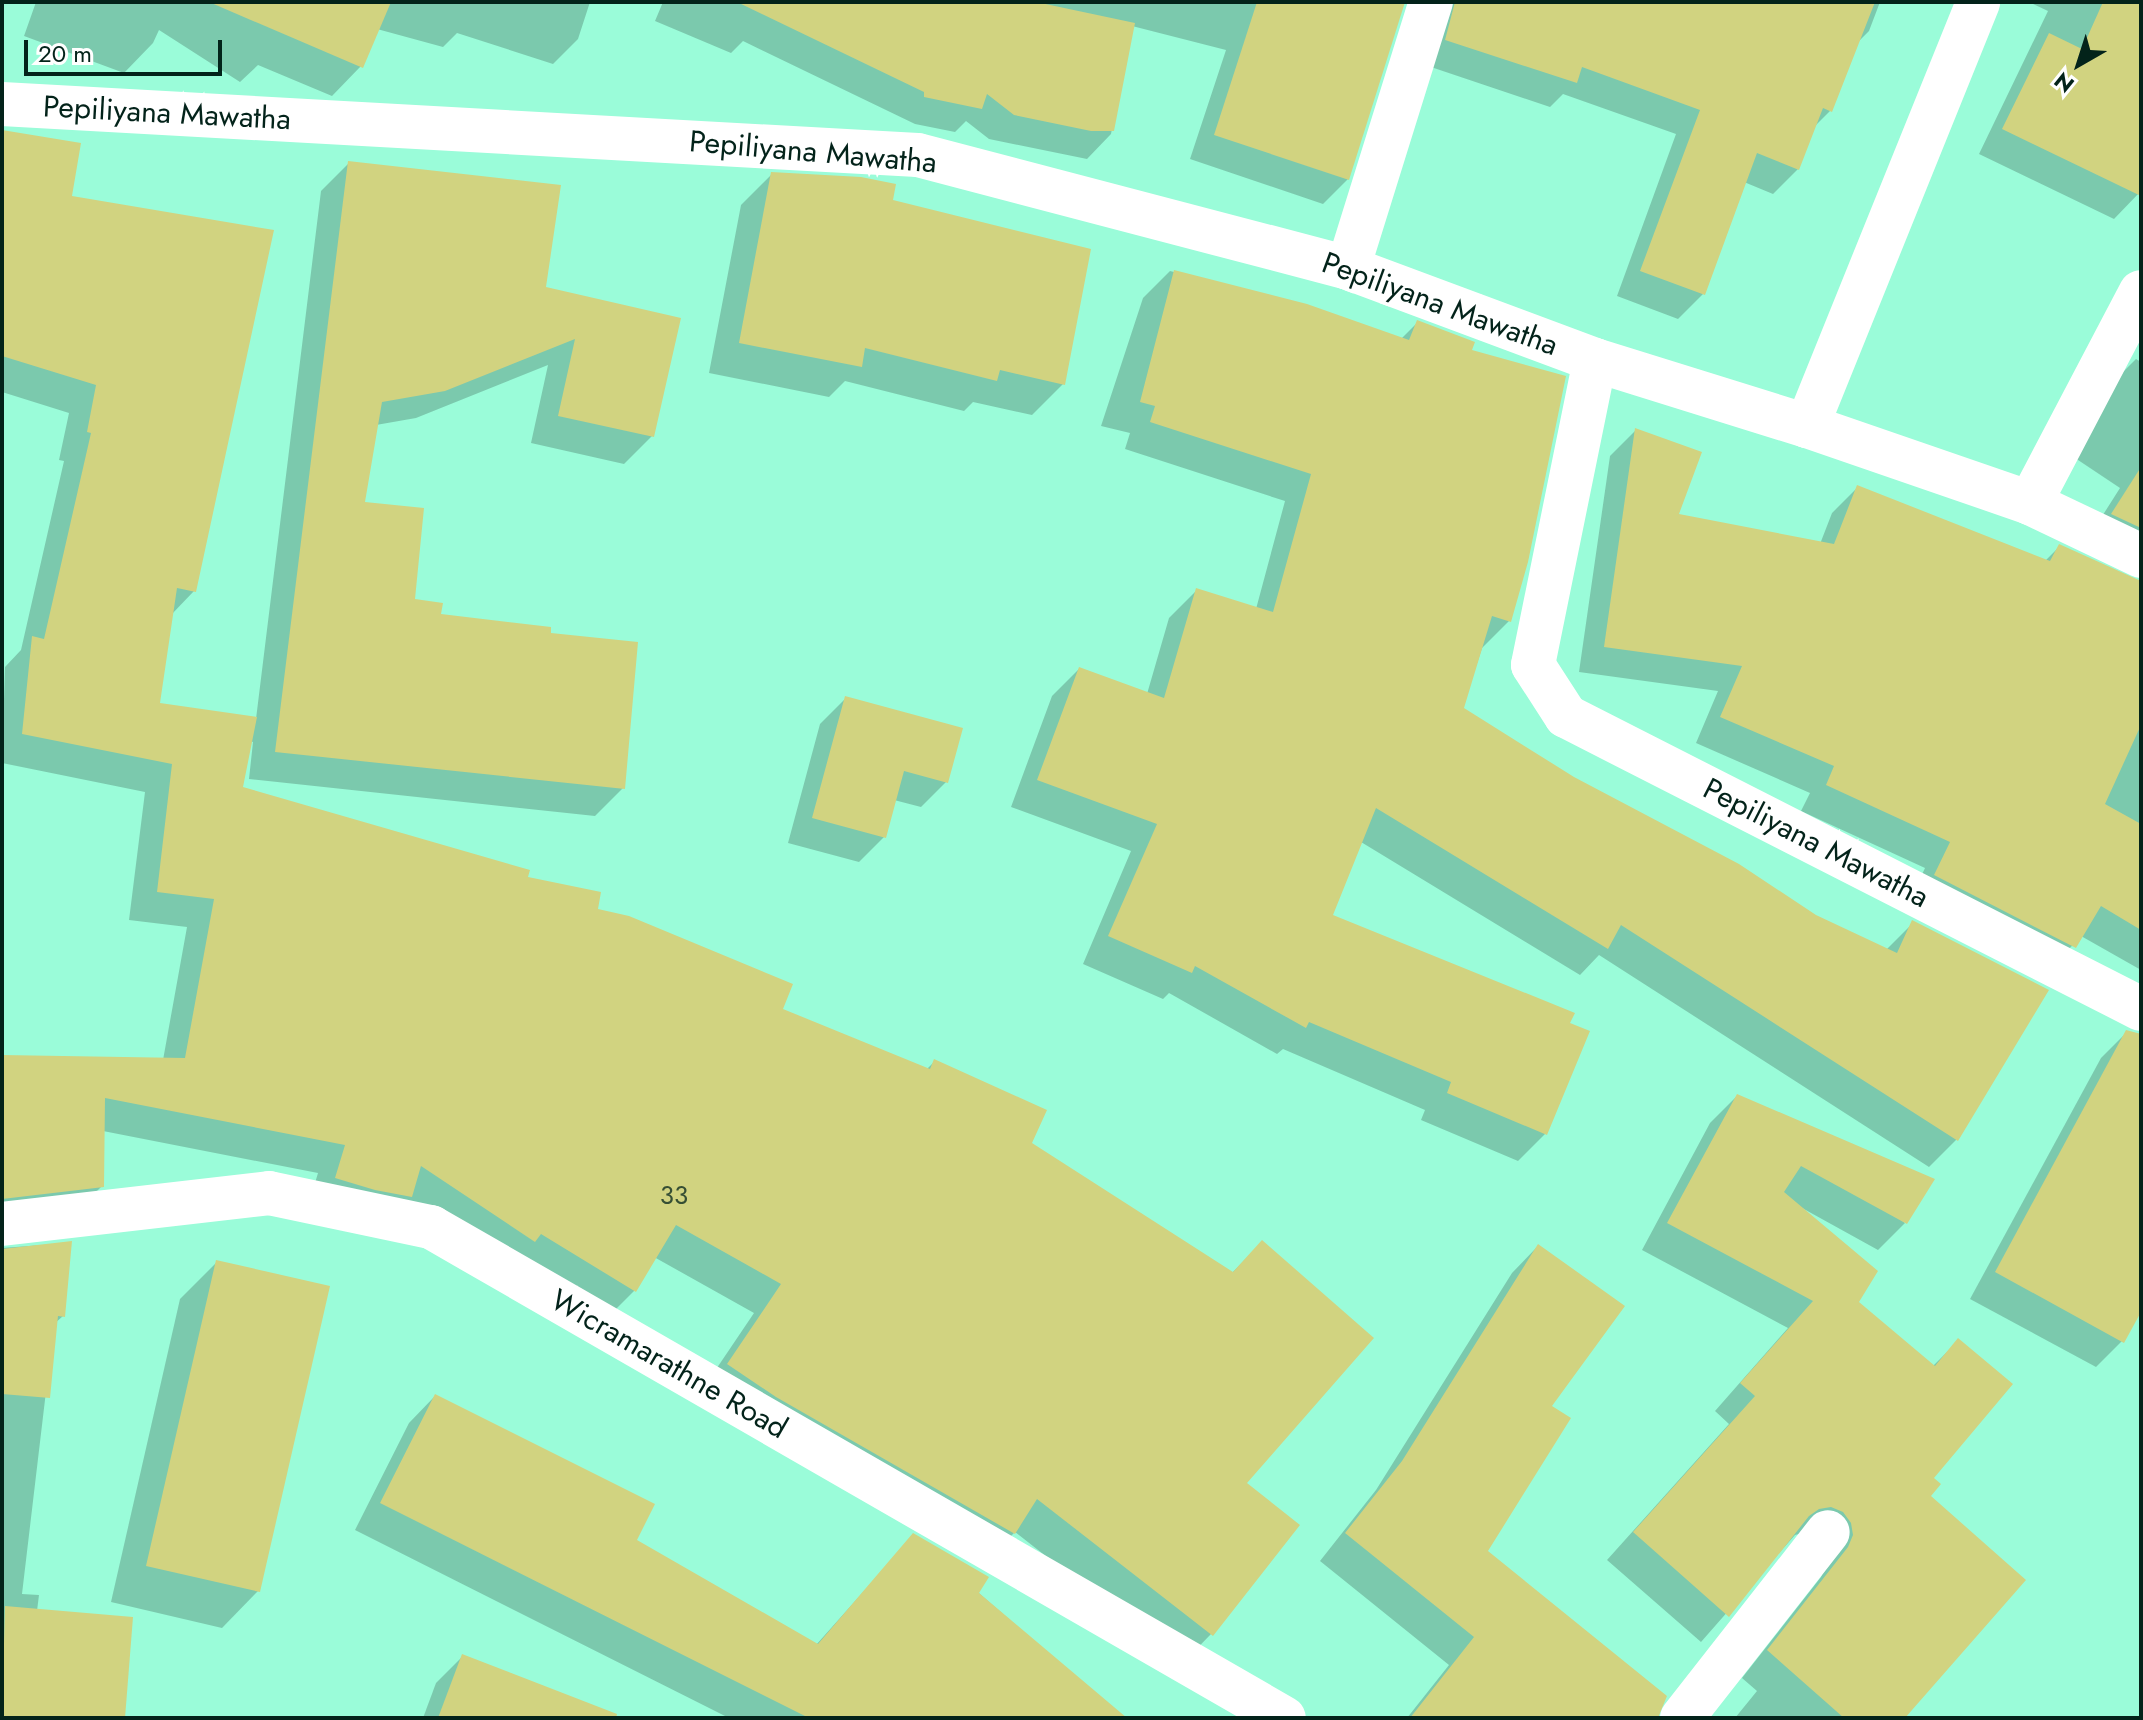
<!DOCTYPE html>
<html>
<head>
<meta charset="utf-8">
<style>
	body { margin:0 }
	#map { position:relative; width:2143px; height:1720px; overflow:hidden; background:#9afcd9; font-family:Jost,sans-serif }
	div>[style] { position:absolute }
	.shadow>* { inset:0; background:#0003 }
	.building>* { inset:0; background:#d1d380 }
	.minor>* { height:44px; margin:-22px; padding:0 22px; transform-origin:22px; border-radius:22px; background:#fff }
	span { translate:-50% -50%; white-space:nowrap; text-align:center; line-height:1.15; -webkit-text-stroke:7px #fff; paint-order:stroke }
	.number-label { font-size:26px; color:#364f34 }
	.number-label span { -webkit-text-stroke-width:0 }
	.street-label { font-size:30px; color:#03231a }
	.frame { position:absolute; inset:0; border:4px solid #03231a; pointer-events:none }
	.north { position:absolute; left:2039px; top:24px; width:80px; height:80px; -webkit-text-stroke:6px #fff; paint-order:stroke; rotate:219deg; font-size:22px; font-weight:700; line-height:32px; text-align:center; color:#03231a }
	.north::after { content:''; display:block; margin:auto; width:28px; height:36px; background:#03231a; clip-path:polygon(50% 0,100% 100%,50% 72%,0 100%) }
	.scale { position:absolute; left:24px; top:40px; width:198px; height:36px; box-sizing:border-box; border:4px solid #03231a; border-top:0; padding-left:10px; font-size:24px; line-height:28px; white-space:nowrap; color:#03231a; -webkit-text-stroke:6px #fff; paint-order:stroke }
</style>
</head>
<body>
<div id="map">
	<div class="shadow">
		<i style="clip-path:polygon(36px 2px,590px 2px,578px 39px,553px 64px,457px 33px,443px 47px,377px 29px,361px 66px,332px 96px,258px 65px,240px 82px,159px 30px,153px 43px,124px 73px,24px 36px)"></i>
		<i style="clip-path:polygon(663px 2px,1403px 2px,1348px 179px,1323px 204px,1190px 159px,1226px 50px,1132px 26px,1111px 134px,1087px 159px,989px 139px,966px 121px,955px 132px,915px 124px,743px 41px,731px 53px,655px 21px)"></i>
		<i style="clip-path:polygon(1412px 2px,1880px 2px,1869px 31px,1858px 42px,1830px 111px,1813px 128px,1798px 169px,1773px 194px,1744px 182px,1703px 294px,1678px 319px,1617px 296px,1676px 134px,1563px 94px,1550px 107px,1422px 64px)"></i>
		<i style="clip-path:polygon(2029px 2px,2141px 2px,2141px 191px,2114px 219px,1979px 154px,2048px 11px)"></i>
		<i style="clip-path:polygon(2px 132px,69px 198px,194px 591px,171px 615px,158px 704px,256px 719px,321px 191px,349px 163px,544px 289px,652px 436px,624px 464px,531px 443px,548px 365px,416px 418px,376px 425px,363px 504px,413px 601px,439px 616px,623px 788px,595px 816px,249px 779px,253px 742px,250px 741px,241px 789px,525px 878px,596px 910px,781px 1010px,927px 1069px,935px 1061px,1029px 1144px,1231px 1274px,1262px 1242px,1244px 1484px,1211px 1634px,1183px 1663px,1015px 1532px,985px 1562px,700px 1393px,754px 1313px,654px 1257px,634px 1291px,606px 1319px,513px 1262px,308px 1206px,318px 1173px,103px 1131px,102px 1186px,73px 1215px,2px 1223px,2px 1057px,163px 1060px,187px 927px,129px 920px,145px 792px,2px 763px,5px 667px,21px 650px,64px 461px,59px 460px,69px 413px,2px 392px)"></i>
		<i style="clip-path:polygon(772px 174px,891px 201px,1063px 384px,1032px 415px,973px 402px,964px 411px,845px 381px,829px 397px,709px 373px,741px 205px)"></i>
		<i style="clip-path:polygon(1170px 271px,1306px 306px,1401px 339px,1417px 323px,1469px 351px,1509px 621px,1482px 648px,1462px 709px,1573px 779px,1815px 917px,1886px 950px,1913px 923px,2047px 991px,1956px 1140px,1929px 1167px,1599px 955px,1580px 975px,1361px 842px,1331px 916px,1567px 1024px,1545px 1134px,1518px 1161px,1421px 1120px,1425px 1110px,1283px 1049px,1277px 1054px,1169px 993px,1163px 999px,1083px 964px,1131px 851px,1011px 807px,1052px 696px,1079px 669px,1147px 694px,1169px 618px,1196px 591px,1256px 609px,1285px 501px,1125px 449px,1130px 433px,1101px 426px,1143px 298px)"></i>
		<i style="clip-path:polygon(2136px 359px,2141px 362px,2141px 970px,2081px 936px,2048px 972px,1909px 902px,1925px 868px,1801px 811px,1810px 793px,1696px 743px,1718px 691px,1579px 672px,1610px 456px,1636px 430px,1677px 515px,1820px 544px,1832px 513px,1858px 487px,2045px 561px,2059px 547px,2141px 582px,2136px 569px,2087px 540px,2120px 488px,2072px 456px,2110px 385px)"></i>
		<i style="clip-path:polygon(846px 698px,946px 782px,921px 807px,894px 800px,884px 837px,859px 862px,788px 843px,820px 724px)"></i>
		<i style="clip-path:polygon(2127px 1032px,2141px 1035px,2141px 1308px,2122px 1341px,2096px 1367px,1970px 1299px,2101px 1058px)"></i>
		<i style="clip-path:polygon(1737px 1096px,1905px 1223px,1878px 1250px,1802px 1208px,1857px 1303px,1932px 1367px,1958px 1341px,1928px 1496px,1902px 1718px,1735px 1718px,1757px 1691px,1742px 1678px,1821px 1577px,1827px 1563px,1803px 1533px,1795px 1535px,1701px 1642px,1607px 1560px,1729px 1424px,1715px 1411px,1788px 1328px,1642px 1250px,1710px 1123px)"></i>
		<i style="clip-path:polygon(70px 1243px,63px 1316px,54px 1324px,22px 1594px,39px 1595px,37px 1611px,123px 1718px,2px 1718px,2px 1248px)"></i>
		<i style="clip-path:polygon(1538px 1246px,1550px 1407px,1485px 1552px,1656px 1718px,1407px 1718px,1449px 1665px,1320px 1561px,1376px 1490px,1512px 1273px)"></i>
		<i style="clip-path:polygon(217px 1262px,258px 1591px,222px 1628px,111px 1602px,180px 1299px)"></i>
		<i style="clip-path:polygon(435px 1396px,634px 1540px,816px 1645px,913px 1536px,1123px 1718px,729px 1718px,355px 1530px,409px 1423px)"></i>
		<i style="clip-path:polygon(463px 1656px,621px 1718px,423px 1718px,436px 1683px)"></i>
	</div>
	<div class="building">
		<i style="clip-path:polygon(209px 2px,391px 2px,363px 68px)"></i>
		<i style="clip-path:polygon(737px 2px,1036px 2px,1135px 23px,1114px 131px,1091px 131px,1014px 115px,987px 94px,982px 109px,924px 97px,924px 92px)"></i>
		<i style="clip-path:polygon(1257px 2px,1405px 2px,1349px 180px,1214px 135px)"></i>
		<i style="clip-path:polygon(1455px 2px,1875px 2px,1832px 112px,1823px 108px,1799px 170px,1757px 153px,1705px 295px,1640px 271px,1700px 110px,1582px 67px,1577px 83px,1445px 40px)"></i>
		<i style="clip-path:polygon(2103px 2px,2141px 2px,2141px 196px,2002px 129px,2049px 33px,2082px 49px)"></i>
		<i style="clip-path:polygon(2px 130px,81px 143px,72px 196px,274px 230px,196px 592px,177px 588px,160px 703px,257px 717px,243px 787px,530px 870px,528px 877px,601px 892px,598px 909px,629px 916px,793px 984px,783px 1009px,930px 1069px,934px 1059px,1047px 1110px,1032px 1143px,1233px 1272px,1262px 1240px,1374px 1338px,1247px 1483px,1300px 1525px,1213px 1636px,1037px 1499px,1015px 1534px,776px 1397px,727px 1364px,781px 1284px,676px 1225px,636px 1292px,541px 1234px,535px 1242px,421px 1166px,412px 1197px,375px 1190px,335px 1178px,345px 1145px,105px 1098px,104px 1187px,2px 1199px,2px 1055px,185px 1058px,214px 899px,157px 892px,172px 764px,22px 734px,32px 636px,44px 639px,91px 433px,87px 432px,96px 385px,2px 356px)"></i>
		<i style="clip-path:polygon(348px 161px,561px 185px,546px 287px,681px 318px,654px 437px,558px 416px,575px 339px,445px 391px,382px 402px,365px 502px,424px 508px,415px 599px,443px 603px,441px 614px,551px 627px,551px 633px,638px 642px,625px 789px,275px 752px)"></i>
		<i style="clip-path:polygon(771px 172px,861px 177px,896px 184px,893px 200px,1091px 249px,1065px 385px,1000px 370px,997px 381px,865px 348px,862px 367px,739px 343px)"></i>
		<i style="clip-path:polygon(1174px 270px,1307px 304px,1409px 340px,1417px 320px,1475px 342px,1472px 350px,1566px 376px,1528px 562px,1511px 622px,1492px 616px,1464px 708px,1574px 777px,1739px 864px,1816px 915px,1897px 953px,1912px 920px,2049px 990px,1958px 1141px,1621px 925px,1608px 949px,1376px 808px,1333px 915px,1575px 1013px,1570px 1023px,1590px 1031px,1547px 1135px,1447px 1093px,1451px 1082px,1309px 1022px,1306px 1028px,1195px 966px,1192px 973px,1108px 936px,1157px 824px,1037px 780px,1079px 667px,1164px 698px,1196px 588px,1273px 612px,1311px 474px,1150px 422px,1155px 406px,1140px 402px)"></i>
		<i style="clip-path:polygon(1635px 428px,1702px 452px,1679px 514px,1834px 544px,1857px 485px,2050px 561px,2059px 544px,2141px 581px,2141px 725px,2105px 804px,2141px 824px,2141px 930px,2101px 906px,2076px 948px,1934px 875px,1950px 842px,1826px 785px,1834px 766px,1720px 717px,1742px 666px,1604px 647px)"></i>
		<i style="clip-path:polygon(2141px 467px,2141px 528px,2111px 514px)"></i>
		<i style="clip-path:polygon(845px 696px,963px 728px,948px 783px,904px 771px,886px 838px,812px 818px)"></i>
		<i style="clip-path:polygon(2126px 1030px,2141px 1034px,2141px 1312px,2124px 1343px,1995px 1272px)"></i>
		<i style="clip-path:polygon(1737px 1094px,1935px 1179px,1907px 1224px,1801px 1166px,1784px 1192px,1878px 1271px,1859px 1302px,1935px 1366px,1958px 1338px,2013px 1384px,1934px 1478px,1941px 1484px,1931px 1496px,2026px 1580px,1905px 1718px,1844px 1718px,1767px 1650px,1848px 1547px,1853px 1535px,1851px 1523px,1843px 1512px,1831px 1507px,1819px 1509px,1809px 1516px,1729px 1617px,1633px 1532px,1755px 1396px,1740px 1383px,1813px 1301px,1667px 1223px)"></i>
		<i style="clip-path:polygon(72px 1241px,65px 1317px,58px 1316px,50px 1398px,2px 1394px,2px 1249px)"></i>
		<i style="clip-path:polygon(1538px 1244px,1625px 1306px,1552px 1406px,1571px 1418px,1488px 1551px,1667px 1696px,1658px 1718px,1410px 1718px,1474px 1637px,1345px 1533px,1402px 1461px)"></i>
		<i style="clip-path:polygon(216px 1260px,330px 1286px,260px 1592px,146px 1566px)"></i>
		<i style="clip-path:polygon(435px 1394px,655px 1504px,637px 1540px,818px 1644px,913px 1533px,989px 1577px,979px 1593px,1127px 1718px,809px 1718px,380px 1503px)"></i>
		<i style="clip-path:polygon(5px 1606px,133px 1617px,125px 1718px,2px 1718px)"></i>
		<i style="clip-path:polygon(462px 1654px,617px 1714px,616px 1718px,438px 1718px)"></i>
	</div>
	<div class="minor">
		<i style="left:2px;top:104px;width:917px;rotate:3.19deg"></i>
		<i style="left:918px;top:155px;width:445px;rotate:14.7deg"></i>
		<i style="left:1348px;top:268px;width:264px;rotate:20.4deg"></i>
		<i style="left:1595px;top:360px;width:222px;rotate:17.3deg"></i>
		<i style="left:1807px;top:426px;width:236px;rotate:19deg"></i>
		<i style="left:2030px;top:503px;width:123px;rotate:25.5deg"></i>
		<i style="left:1348px;top:268px;width:279px;rotate:-72.7deg"></i>
		<i style="left:1595px;top:360px;width:311px;rotate:101.5deg"></i>
		<i style="left:1533px;top:665px;width:61px;rotate:57.1deg"></i>
		<i style="left:1566px;top:716px;width:645px;rotate:27deg"></i>
		<i style="left:1807px;top:426px;width:457px;rotate:-68deg"></i>
		<i style="left:2030px;top:503px;width:238px;rotate:-62.3deg"></i>
		<i style="left:2px;top:1224px;width:269px;rotate:-6.6deg"></i>
		<i style="left:269px;top:1193px;width:166px;rotate:11.9deg"></i>
		<i style="left:431px;top:1227px;width:984px;rotate:29.93deg"></i>
		<i style="left:1682px;top:1718px;width:236px;rotate:-51.9deg"></i>
	</div>
	<div class="number-label">
		<span style="left:674px;top:1196px">33</span>
	</div>
	<div class="street-label">
		<span style="left:167px;top:113px;rotate:3deg">Pepiliyana Mawatha</span>
		<span style="left:813px;top:152px;rotate:5deg">Pepiliyana Mawatha</span>
		<span style="left:1440px;top:304px;rotate:20deg">Pepiliyana Mawatha</span>
		<span style="left:1816px;top:843px;rotate:27deg">Pepiliyana Mawatha</span>
		<span style="left:669px;top:1364px;rotate:30deg">Wicramarathne Road</span>
	</div>
	<div class="frame"></div>
	<div class="north">N</div>
	<div class="scale">20 m</div>
</div>
</body>
</html>
